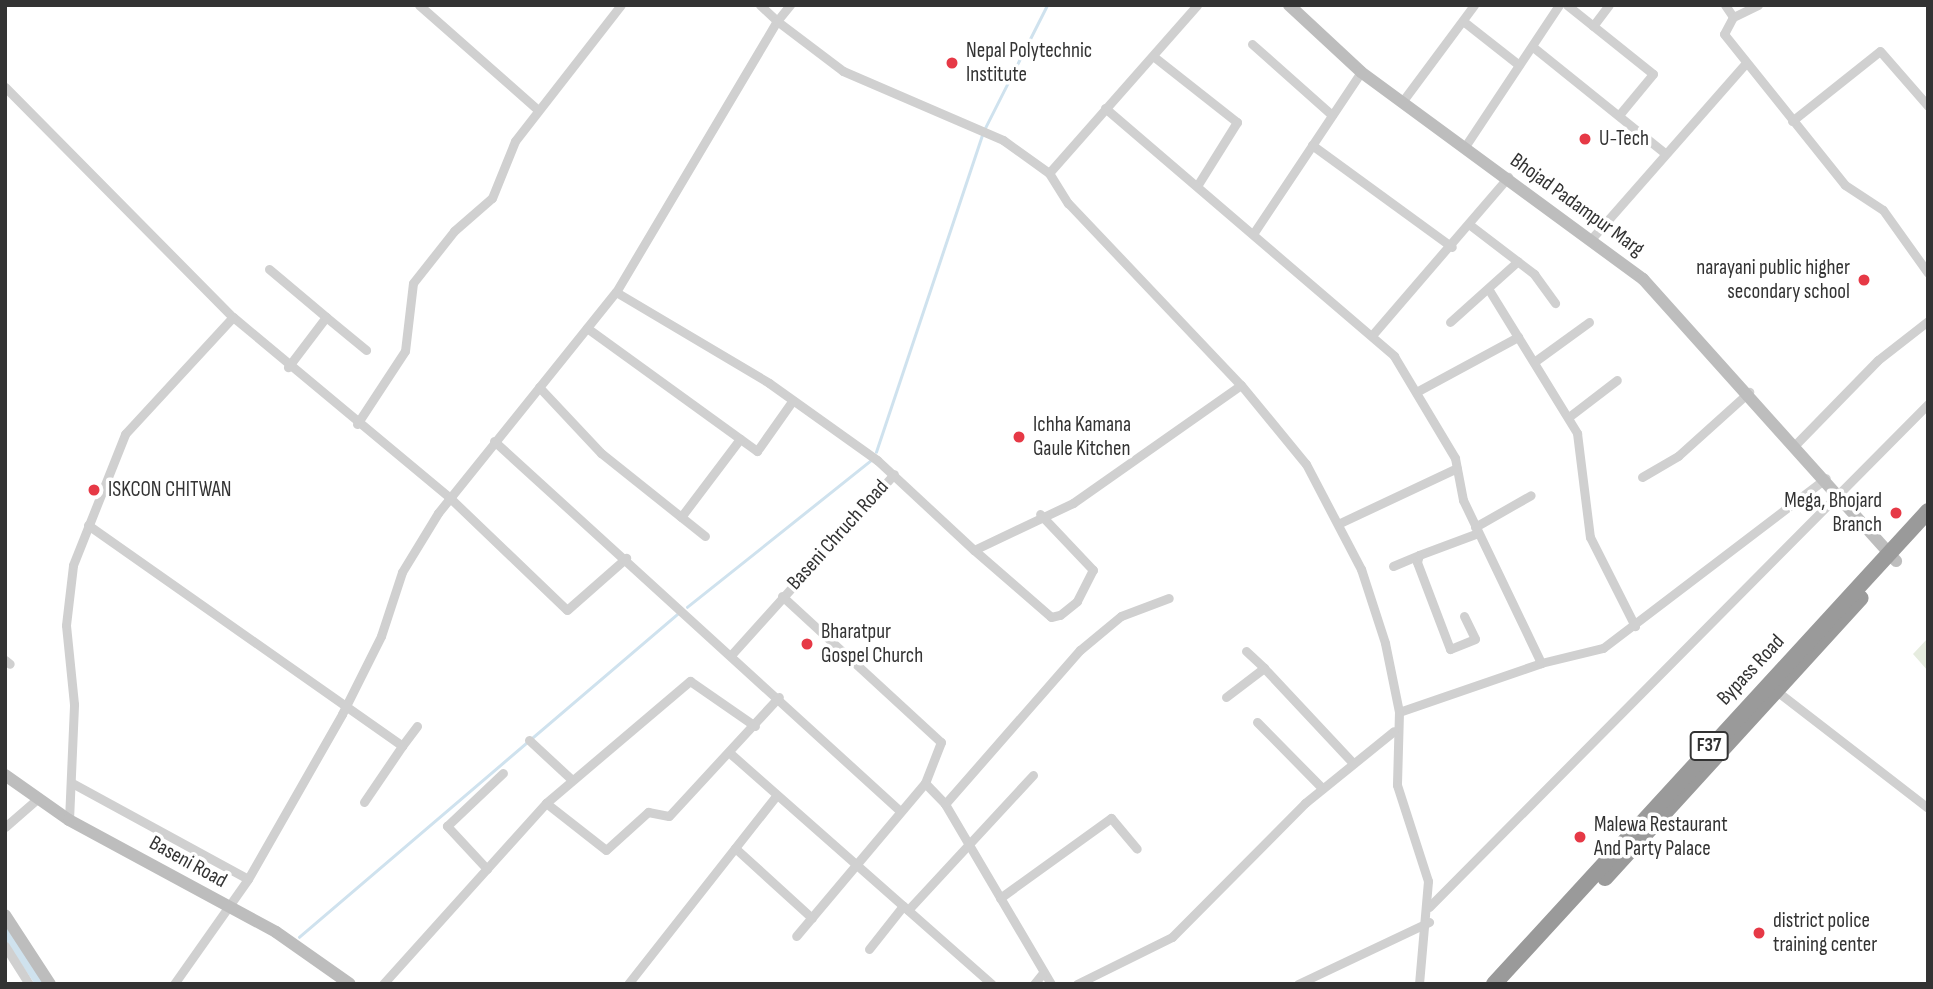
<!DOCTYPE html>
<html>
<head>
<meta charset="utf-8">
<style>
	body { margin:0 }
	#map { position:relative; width:1933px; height:989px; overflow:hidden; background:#fff; font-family:"Sofia Sans Condensed",sans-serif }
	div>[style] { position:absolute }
	.green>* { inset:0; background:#e6ecdf }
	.stream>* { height:2.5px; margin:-1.25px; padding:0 1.25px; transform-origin:1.25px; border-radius:1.25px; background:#cfe2ee }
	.canal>* { height:9px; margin:-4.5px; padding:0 4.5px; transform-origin:4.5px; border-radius:4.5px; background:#cfe2ee }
	.street>* { height:9px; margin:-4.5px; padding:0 4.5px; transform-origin:4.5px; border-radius:4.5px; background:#d0d0d0 }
	.secondary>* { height:12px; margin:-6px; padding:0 6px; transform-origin:6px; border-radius:6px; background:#bdbdbd }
	.highway>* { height:16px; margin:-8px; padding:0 8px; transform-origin:8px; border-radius:8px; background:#9a9a9a }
	.dots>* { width:19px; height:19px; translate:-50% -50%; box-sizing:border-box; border:4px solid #fff; border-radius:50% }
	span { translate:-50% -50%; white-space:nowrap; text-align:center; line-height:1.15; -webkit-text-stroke:7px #fff; paint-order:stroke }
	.shield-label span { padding:2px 5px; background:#fff; border:2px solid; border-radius:5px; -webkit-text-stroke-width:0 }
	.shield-label { font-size:19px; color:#333; font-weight:700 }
	.poi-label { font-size:21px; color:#333 }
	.left { translate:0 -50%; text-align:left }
	.right { translate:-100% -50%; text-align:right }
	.street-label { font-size:21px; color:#333 }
	.frame { position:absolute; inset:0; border:7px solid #333; pointer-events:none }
</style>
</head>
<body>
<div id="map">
	<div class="green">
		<i style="clip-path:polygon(1928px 638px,1928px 671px,1913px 654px)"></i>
	</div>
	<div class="stream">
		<i style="left:985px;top:128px;width:138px;rotate:-63.2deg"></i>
		<i style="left:876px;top:452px;width:333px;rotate:-71.5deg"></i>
		<i style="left:687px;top:607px;width:236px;rotate:-38.6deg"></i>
		<i style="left:299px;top:937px;width:499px;rotate:-40.5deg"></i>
	</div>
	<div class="canal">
		<i style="left:5px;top:932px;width:63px;rotate:56.1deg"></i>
	</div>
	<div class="street">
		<i style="left:419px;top:5px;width:157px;rotate:41.4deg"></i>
		<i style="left:760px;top:5px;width:23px;rotate:43deg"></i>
		<i style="left:777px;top:21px;width:21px;rotate:-51deg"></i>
		<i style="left:1567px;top:5px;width:110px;rotate:38.7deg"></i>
		<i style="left:1653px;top:74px;width:53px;rotate:129.7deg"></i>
		<i style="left:1725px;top:5px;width:14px;rotate:56deg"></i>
		<i style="left:1758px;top:5px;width:28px;rotate:154deg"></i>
		<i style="left:1733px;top:17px;width:19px;rotate:118deg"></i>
		<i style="left:1724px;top:34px;width:193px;rotate:51.3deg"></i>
		<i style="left:1845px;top:185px;width:45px;rotate:33.3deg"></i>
		<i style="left:1883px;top:210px;width:77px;rotate:54.5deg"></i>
		<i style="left:1463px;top:21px;width:71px;rotate:38.2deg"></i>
		<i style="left:1593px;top:26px;width:26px;rotate:-53deg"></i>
		<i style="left:1252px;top:44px;width:107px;rotate:41.6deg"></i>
		<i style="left:1533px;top:47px;width:169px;rotate:38.8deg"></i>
		<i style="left:1153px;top:56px;width:107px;rotate:38.2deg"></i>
		<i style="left:1237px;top:122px;width:75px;rotate:122deg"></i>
		<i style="left:5px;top:87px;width:324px;rotate:45.3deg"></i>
		<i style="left:233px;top:317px;width:281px;rotate:39.8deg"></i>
		<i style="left:449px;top:497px;width:163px;rotate:43.8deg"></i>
		<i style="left:567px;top:610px;width:79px;rotate:-41.4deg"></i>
		<i style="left:1402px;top:102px;width:121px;rotate:-53.4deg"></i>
		<i style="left:1105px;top:108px;width:381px;rotate:40.6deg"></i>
		<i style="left:1394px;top:356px;width:119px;rotate:59.1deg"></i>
		<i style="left:1455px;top:458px;width:43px;rotate:79.2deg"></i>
		<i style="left:1463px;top:500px;width:181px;rotate:64.4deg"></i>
		<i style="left:1792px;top:121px;width:112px;rotate:-38.5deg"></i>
		<i style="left:1880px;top:51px;width:73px;rotate:48.9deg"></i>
		<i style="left:1312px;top:145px;width:173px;rotate:36.1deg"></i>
		<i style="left:1464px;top:148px;width:172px;rotate:-56.4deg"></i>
		<i style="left:1049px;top:173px;width:224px;rotate:-48.6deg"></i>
		<i style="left:1470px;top:225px;width:81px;rotate:37.4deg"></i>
		<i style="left:1534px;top:274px;width:36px;rotate:54deg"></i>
		<i style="left:1253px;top:234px;width:195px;rotate:-56.3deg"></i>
		<i style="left:1593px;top:237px;width:232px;rotate:-48.7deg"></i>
		<i style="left:269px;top:269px;width:75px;rotate:40.1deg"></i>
		<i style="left:326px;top:317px;width:63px;rotate:127.2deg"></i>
		<i style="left:1489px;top:290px;width:55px;rotate:58.3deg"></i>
		<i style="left:616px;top:292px;width:178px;rotate:30.7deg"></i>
		<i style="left:769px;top:383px;width:133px;rotate:35.5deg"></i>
		<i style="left:877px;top:460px;width:132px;rotate:42.9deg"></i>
		<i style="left:974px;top:550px;width:110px;rotate:-25.4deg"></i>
		<i style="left:1073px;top:503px;width:205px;rotate:-35.1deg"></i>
		<i style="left:326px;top:317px;width:52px;rotate:39.5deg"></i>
		<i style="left:1450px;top:322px;width:91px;rotate:-41.9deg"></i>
		<i style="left:587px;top:328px;width:210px;rotate:35.9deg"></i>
		<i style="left:757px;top:451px;width:62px;rotate:-54.8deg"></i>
		<i style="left:1374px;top:333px;width:206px;rotate:-49.3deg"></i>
		<i style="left:1534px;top:362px;width:68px;rotate:-36deg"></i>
		<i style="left:539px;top:387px;width:91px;rotate:46.8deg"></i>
		<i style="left:601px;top:453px;width:133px;rotate:38.6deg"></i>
		<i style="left:1418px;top:391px;width:114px;rotate:-28.4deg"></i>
		<i style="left:1518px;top:337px;width:113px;rotate:58.4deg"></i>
		<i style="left:1577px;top:433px;width:105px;rotate:82.9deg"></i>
		<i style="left:1590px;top:537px;width:100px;rotate:63.2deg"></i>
		<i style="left:1570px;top:416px;width:59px;rotate:-37.5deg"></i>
		<i style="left:357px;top:424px;width:87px;rotate:-56.7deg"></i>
		<i style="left:405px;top:351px;width:68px;rotate:-83.3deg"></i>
		<i style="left:413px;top:283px;width:66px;rotate:-51.7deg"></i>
		<i style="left:454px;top:231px;width:50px;rotate:-41deg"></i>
		<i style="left:492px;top:198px;width:61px;rotate:-68deg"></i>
		<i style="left:515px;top:141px;width:172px;rotate:-52.1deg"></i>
		<i style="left:494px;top:441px;width:549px;rotate:42.34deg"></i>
		<i style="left:1796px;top:444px;width:117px;rotate:-45.7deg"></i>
		<i style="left:1878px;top:360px;width:63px;rotate:-38deg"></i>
		<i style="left:1642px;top:477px;width:42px;rotate:-30.3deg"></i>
		<i style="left:1678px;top:456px;width:96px;rotate:-42deg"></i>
		<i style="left:681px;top:517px;width:98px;rotate:-52.9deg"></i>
		<i style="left:1340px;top:523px;width:129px;rotate:-25.2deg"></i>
		<i style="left:88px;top:525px;width:384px;rotate:35.1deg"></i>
		<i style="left:402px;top:746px;width:25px;rotate:-53deg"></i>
		<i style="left:1475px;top:527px;width:64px;rotate:-29.7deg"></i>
		<i style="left:974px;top:550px;width:102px;rotate:41deg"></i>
		<i style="left:1051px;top:617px;width:9px;rotate:-13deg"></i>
		<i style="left:1060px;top:615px;width:22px;rotate:-39deg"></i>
		<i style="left:1077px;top:601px;width:35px;rotate:-63deg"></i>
		<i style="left:1093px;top:570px;width:77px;rotate:-133.4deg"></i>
		<i style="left:1393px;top:566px;width:28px;rotate:-23deg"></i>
		<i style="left:782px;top:596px;width:216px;rotate:42.6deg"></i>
		<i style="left:941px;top:742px;width:44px;rotate:111.3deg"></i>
		<i style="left:925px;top:783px;width:200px;rotate:130.1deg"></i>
		<i style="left:1464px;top:616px;width:25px;rotate:64deg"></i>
		<i style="left:1475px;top:639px;width:27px;rotate:158deg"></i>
		<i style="left:1450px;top:649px;width:93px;rotate:-110.8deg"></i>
		<i style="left:1417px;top:562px;width:7px;rotate:-74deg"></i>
		<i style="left:1419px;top:555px;width:63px;rotate:-20.4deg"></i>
		<i style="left:1246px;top:651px;width:25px;rotate:43deg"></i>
		<i style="left:732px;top:654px;width:242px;rotate:-48deg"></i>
		<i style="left:5px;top:660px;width:6px;rotate:39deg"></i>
		<i style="left:1774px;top:689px;width:195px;rotate:37.7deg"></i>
		<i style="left:1226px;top:697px;width:48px;rotate:-37.3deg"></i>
		<i style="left:1264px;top:668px;width:129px;rotate:46.9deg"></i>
		<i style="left:1399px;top:712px;width:150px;rotate:-19deg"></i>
		<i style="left:1541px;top:663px;width:64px;rotate:-13.6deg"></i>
		<i style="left:1603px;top:648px;width:280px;rotate:-37.3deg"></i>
		<i style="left:1257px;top:722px;width:93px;rotate:45.4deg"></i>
		<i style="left:529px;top:740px;width:57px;rotate:42.9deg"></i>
		<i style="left:732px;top:755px;width:346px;rotate:41.4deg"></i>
		<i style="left:72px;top:783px;width:200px;rotate:28.6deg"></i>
		<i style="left:925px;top:783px;width:29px;rotate:46deg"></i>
		<i style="left:945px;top:804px;width:209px;rotate:59.5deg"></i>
		<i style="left:364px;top:802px;width:68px;rotate:-55.8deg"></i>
		<i style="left:546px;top:803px;width:76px;rotate:38.1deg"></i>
		<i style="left:606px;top:850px;width:57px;rotate:-42.1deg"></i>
		<i style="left:648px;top:812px;width:21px;rotate:11deg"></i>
		<i style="left:669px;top:816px;width:162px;rotate:-47.3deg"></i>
		<i style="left:945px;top:804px;width:205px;rotate:-48.8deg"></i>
		<i style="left:1080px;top:650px;width:53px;rotate:-39.7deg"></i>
		<i style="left:1121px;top:616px;width:51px;rotate:-20.6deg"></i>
		<i style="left:69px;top:820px;width:116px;rotate:-87.5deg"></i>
		<i style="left:74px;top:704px;width:79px;rotate:-95.8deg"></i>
		<i style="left:66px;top:625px;width:60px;rotate:-83.3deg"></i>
		<i style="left:73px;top:565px;width:141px;rotate:-68.3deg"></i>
		<i style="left:125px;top:434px;width:159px;rotate:-47.3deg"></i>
		<i style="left:5px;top:827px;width:41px;rotate:-41.1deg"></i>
		<i style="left:735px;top:848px;width:104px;rotate:42.3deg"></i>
		<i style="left:487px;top:869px;width:59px;rotate:-132.9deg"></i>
		<i style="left:447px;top:826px;width:77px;rotate:-43.4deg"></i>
		<i style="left:1000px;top:898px;width:137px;rotate:-35.8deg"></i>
		<i style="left:1111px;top:818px;width:40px;rotate:50deg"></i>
		<i style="left:1429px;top:907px;width:709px;rotate:-45.23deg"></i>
		<i style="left:908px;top:910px;width:184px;rotate:-47.2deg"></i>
		<i style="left:5px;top:946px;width:45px;rotate:57.7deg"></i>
		<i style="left:869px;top:949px;width:55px;rotate:-51.7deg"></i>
		<i style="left:174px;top:984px;width:128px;rotate:-54.8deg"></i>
		<i style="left:248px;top:879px;width:190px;rotate:-60.3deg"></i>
		<i style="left:342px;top:714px;width:87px;rotate:-63.4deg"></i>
		<i style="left:381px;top:636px;width:67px;rotate:-71.8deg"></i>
		<i style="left:402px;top:572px;width:69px;rotate:-58.6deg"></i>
		<i style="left:438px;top:513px;width:284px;rotate:-51.2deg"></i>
		<i style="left:616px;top:292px;width:315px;rotate:-59.3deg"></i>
		<i style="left:777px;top:21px;width:83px;rotate:37.1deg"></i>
		<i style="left:843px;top:71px;width:174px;rotate:23.3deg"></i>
		<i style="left:1003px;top:140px;width:57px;rotate:35.7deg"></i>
		<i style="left:1049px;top:173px;width:36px;rotate:58deg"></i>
		<i style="left:1068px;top:203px;width:251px;rotate:46.5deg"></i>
		<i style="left:1241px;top:385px;width:102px;rotate:50.6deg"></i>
		<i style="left:1306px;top:464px;width:119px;rotate:62.4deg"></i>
		<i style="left:1361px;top:569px;width:78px;rotate:72deg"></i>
		<i style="left:1385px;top:643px;width:70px;rotate:78.5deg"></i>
		<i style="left:1399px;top:712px;width:73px;rotate:91.6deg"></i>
		<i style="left:1397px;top:785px;width:101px;rotate:72.1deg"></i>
		<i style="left:1428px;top:881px;width:103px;rotate:95deg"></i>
		<i style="left:383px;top:984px;width:244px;rotate:-48deg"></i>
		<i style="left:546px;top:803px;width:189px;rotate:-40.3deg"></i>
		<i style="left:690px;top:681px;width:79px;rotate:34.7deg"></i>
		<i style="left:628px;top:984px;width:239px;rotate:-51.8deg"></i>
		<i style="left:1034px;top:984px;width:14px;rotate:-51deg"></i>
		<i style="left:1077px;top:984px;width:106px;rotate:-26.3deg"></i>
		<i style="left:1172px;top:937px;width:189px;rotate:-45.2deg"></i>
		<i style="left:1305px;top:803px;width:114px;rotate:-39deg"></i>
		<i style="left:1298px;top:984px;width:145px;rotate:-25.3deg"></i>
	</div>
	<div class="secondary">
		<i style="left:1289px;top:5px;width:98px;rotate:42.9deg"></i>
		<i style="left:1361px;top:72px;width:350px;rotate:36.3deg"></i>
		<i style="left:1643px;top:279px;width:379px;rotate:48.1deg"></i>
		<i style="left:5px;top:775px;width:78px;rotate:35.1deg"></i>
		<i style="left:69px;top:820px;width:235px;rotate:28.4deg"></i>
		<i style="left:276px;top:932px;width:90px;rotate:35.1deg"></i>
		<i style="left:5px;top:915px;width:82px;rotate:56.9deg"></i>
	</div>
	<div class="highway">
		<i style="left:1605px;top:878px;width:379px;rotate:-47.6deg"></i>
		<i style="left:1494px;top:984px;width:642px;rotate:-47.46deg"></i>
	</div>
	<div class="dots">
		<i style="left:952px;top:63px;background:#e63946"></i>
		<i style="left:1585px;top:139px;background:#e63946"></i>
		<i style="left:1864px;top:280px;background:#e63946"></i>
		<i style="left:1019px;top:437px;background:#e63946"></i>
		<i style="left:94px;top:490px;background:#e63946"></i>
		<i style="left:1896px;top:513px;background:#e63946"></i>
		<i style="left:807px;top:644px;background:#e63946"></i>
		<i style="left:1580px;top:837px;background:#e63946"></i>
		<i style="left:1759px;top:933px;background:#e63946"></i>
	</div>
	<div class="shield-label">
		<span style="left:1709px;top:746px">F37</span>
	</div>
	<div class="poi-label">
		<span class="left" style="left:966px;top:63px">Nepal Polytechnic<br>Institute</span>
		<span class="left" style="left:1599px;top:139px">U-Tech</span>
		<span class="right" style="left:1850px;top:280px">narayani public higher<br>secondary school</span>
		<span class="left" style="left:1033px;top:437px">Ichha Kamana<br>Gaule Kitchen</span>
		<span class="left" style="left:108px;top:490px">ISKCON CHITWAN</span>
		<span class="right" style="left:1882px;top:513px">Mega, Bhojard<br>Branch</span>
		<span class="left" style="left:821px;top:644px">Bharatpur<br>Gospel Church</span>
		<span class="left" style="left:1594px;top:837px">Malewa Restaurant<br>And Party Palace</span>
		<span class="left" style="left:1773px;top:933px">district police<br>training center</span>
	</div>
	<div class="street-label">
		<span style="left:1577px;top:205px;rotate:36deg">Bhojad Padampur Marg</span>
		<span style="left:838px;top:535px;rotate:-48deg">Baseni Chruch Road</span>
		<span style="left:1751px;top:670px;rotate:-47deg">Bypass Road</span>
		<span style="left:188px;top:862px;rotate:29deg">Baseni Road</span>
	</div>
	<div class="frame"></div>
</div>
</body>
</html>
